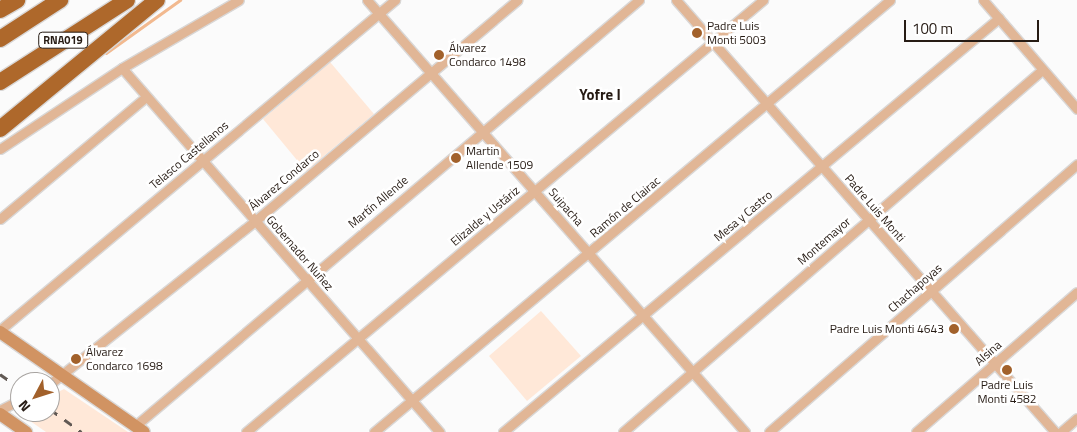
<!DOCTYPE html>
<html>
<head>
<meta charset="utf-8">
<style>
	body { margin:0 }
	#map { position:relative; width:1077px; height:432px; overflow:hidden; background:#fbfbfb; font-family:"Titillium Web",sans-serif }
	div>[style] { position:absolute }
	.green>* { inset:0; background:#ffe8d8 }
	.stream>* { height:2.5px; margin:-1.25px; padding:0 1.25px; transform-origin:1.25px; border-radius:1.25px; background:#f2b98f }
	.roads { filter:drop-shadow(1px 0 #d9d7d6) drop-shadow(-1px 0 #d9d7d6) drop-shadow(0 1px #d9d7d6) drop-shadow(0 -1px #d9d7d6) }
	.street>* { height:9px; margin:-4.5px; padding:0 4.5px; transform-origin:4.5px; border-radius:4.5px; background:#e1b696 }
	.secondary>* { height:12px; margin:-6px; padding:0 6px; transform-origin:6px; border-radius:6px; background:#d19362 }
	.highway>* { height:16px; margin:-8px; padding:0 8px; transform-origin:8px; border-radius:8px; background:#ae682b }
	.rail>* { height:2.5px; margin-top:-1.25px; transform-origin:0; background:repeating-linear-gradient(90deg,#615954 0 9px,transparent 0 18px) }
	.dots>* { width:14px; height:14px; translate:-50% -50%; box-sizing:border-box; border:2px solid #fff; border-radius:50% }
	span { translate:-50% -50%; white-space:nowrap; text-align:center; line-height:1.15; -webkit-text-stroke:5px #fff; paint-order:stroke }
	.shield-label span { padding:1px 4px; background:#fff; border:1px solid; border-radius:4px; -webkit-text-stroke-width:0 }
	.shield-label { font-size:11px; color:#261b14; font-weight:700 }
	.poi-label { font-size:12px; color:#261b14 }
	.left { translate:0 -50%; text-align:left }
	.right { translate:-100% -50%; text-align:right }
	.street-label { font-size:12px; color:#261b14 }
	.quarter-label { font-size:15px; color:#261b14; font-weight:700 }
	.north { position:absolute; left:10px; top:372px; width:50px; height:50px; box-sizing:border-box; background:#fff; border:1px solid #a8a4a1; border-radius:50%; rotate:230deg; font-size:14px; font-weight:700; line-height:20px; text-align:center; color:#261b14 }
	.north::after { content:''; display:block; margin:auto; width:18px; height:22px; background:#a2612b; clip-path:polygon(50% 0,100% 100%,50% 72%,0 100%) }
	.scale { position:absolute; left:904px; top:20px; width:135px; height:22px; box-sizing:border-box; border:2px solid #261b14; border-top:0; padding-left:6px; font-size:15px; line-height:18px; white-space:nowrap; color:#261b14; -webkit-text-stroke:4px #fff; paint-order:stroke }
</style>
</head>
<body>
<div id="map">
	<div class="green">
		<i style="clip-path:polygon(330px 62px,374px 114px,306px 171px,263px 119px)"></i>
		<i style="clip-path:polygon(541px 311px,581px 356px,527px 401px,489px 356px)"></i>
		<i style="clip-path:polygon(64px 389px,128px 432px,46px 432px,20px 414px,50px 412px,50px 396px)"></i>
	</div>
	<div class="stream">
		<i style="left:106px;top:53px;width:91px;rotate:-35.6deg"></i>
	</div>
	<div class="roads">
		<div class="street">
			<i style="left:367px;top:0;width:574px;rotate:48.81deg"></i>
			<i style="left:676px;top:0;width:575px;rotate:48.74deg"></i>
			<i style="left:983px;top:0;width:144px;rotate:49.2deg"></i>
			<i style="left:122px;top:68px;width:483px;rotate:48.9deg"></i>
			<i style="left:0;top:149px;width:146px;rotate:-33.6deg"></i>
			<i style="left:122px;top:68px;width:135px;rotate:-30.2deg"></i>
			<i style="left:0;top:219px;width:190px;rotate:-39.9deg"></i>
			<i style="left:0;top:330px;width:515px;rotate:-39.88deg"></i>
			<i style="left:50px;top:384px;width:262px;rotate:-38.5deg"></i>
			<i style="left:255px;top:221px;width:343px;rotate:-40.1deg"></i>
			<i style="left:0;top:410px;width:22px;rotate:-27deg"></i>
			<i style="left:135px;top:426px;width:660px;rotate:-40.21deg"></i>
			<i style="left:246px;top:432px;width:674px;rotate:-39.88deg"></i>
			<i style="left:374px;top:432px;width:673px;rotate:-39.94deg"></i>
			<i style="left:503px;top:432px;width:646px;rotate:-39.85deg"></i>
			<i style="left:623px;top:432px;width:554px;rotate:-40.83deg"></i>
			<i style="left:769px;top:432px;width:408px;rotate:-41deg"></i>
			<i style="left:916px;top:432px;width:213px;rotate:-41deg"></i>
			<i style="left:1061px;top:432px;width:21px;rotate:-41deg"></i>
		</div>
		<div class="secondary">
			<i style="left:0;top:332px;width:175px;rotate:34.8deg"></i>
			<i style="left:0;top:414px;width:32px;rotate:35deg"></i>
		</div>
		<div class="highway">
			<i style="left:0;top:10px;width:20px;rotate:-30deg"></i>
			<i style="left:0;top:39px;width:72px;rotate:-33deg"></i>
			<i style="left:0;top:82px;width:151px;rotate:-32.8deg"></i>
			<i style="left:0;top:129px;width:203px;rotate:-39.4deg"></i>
		</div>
	</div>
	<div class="rail">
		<i style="left:0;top:374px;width:24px;rotate:35deg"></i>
		<i style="left:50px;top:409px;width:39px;rotate:36deg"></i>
	</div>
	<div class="dots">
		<i style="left:697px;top:33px;background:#a2612b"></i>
		<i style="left:439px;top:55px;background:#a2612b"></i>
		<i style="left:456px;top:158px;background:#a2612b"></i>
		<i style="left:954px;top:329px;background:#a2612b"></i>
		<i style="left:76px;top:359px;background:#a2612b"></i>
		<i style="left:1007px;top:370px;background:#a2612b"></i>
	</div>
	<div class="shield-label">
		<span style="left:63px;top:40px">RNA019</span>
	</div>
	<div class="poi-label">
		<span class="left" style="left:707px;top:33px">Padre Luis<br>Monti 5003</span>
		<span class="left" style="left:449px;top:55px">Álvarez<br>Condarco 1498</span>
		<span class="left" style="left:466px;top:158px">Martin<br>Allende 1509</span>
		<span class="right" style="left:944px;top:329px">Padre Luis Monti 4643</span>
		<span class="left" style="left:86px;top:359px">Álvarez<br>Condarco 1698</span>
		<span style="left:1007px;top:392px">Padre Luis<br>Monti 4582</span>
	</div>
	<div class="street-label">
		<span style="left:189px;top:155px;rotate:-40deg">Telasco Castellanos</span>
		<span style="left:284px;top:180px;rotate:-40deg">Álvarez Condarco</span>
		<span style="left:378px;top:202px;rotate:-40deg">Martín Allende</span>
		<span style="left:566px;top:207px;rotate:49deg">Suipacha</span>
		<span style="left:625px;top:207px;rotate:-40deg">Ramón de Clairac</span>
		<span style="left:875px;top:208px;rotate:49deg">Padre Luis Monti</span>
		<span style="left:485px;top:216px;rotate:-40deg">Elizalde y Ustáriz</span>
		<span style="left:743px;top:216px;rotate:-40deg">Mesa y Castro</span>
		<span style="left:824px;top:241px;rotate:-41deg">Montemayor</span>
		<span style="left:300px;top:253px;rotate:49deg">Gobernador Nuñez</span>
		<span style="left:915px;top:288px;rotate:-41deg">Chachapoyas</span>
		<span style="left:988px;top:353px;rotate:-41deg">Alsina</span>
	</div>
	<div class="quarter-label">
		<span style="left:600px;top:95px">Yofre I</span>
	</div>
	<div class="north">N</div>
	<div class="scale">100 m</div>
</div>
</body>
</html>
